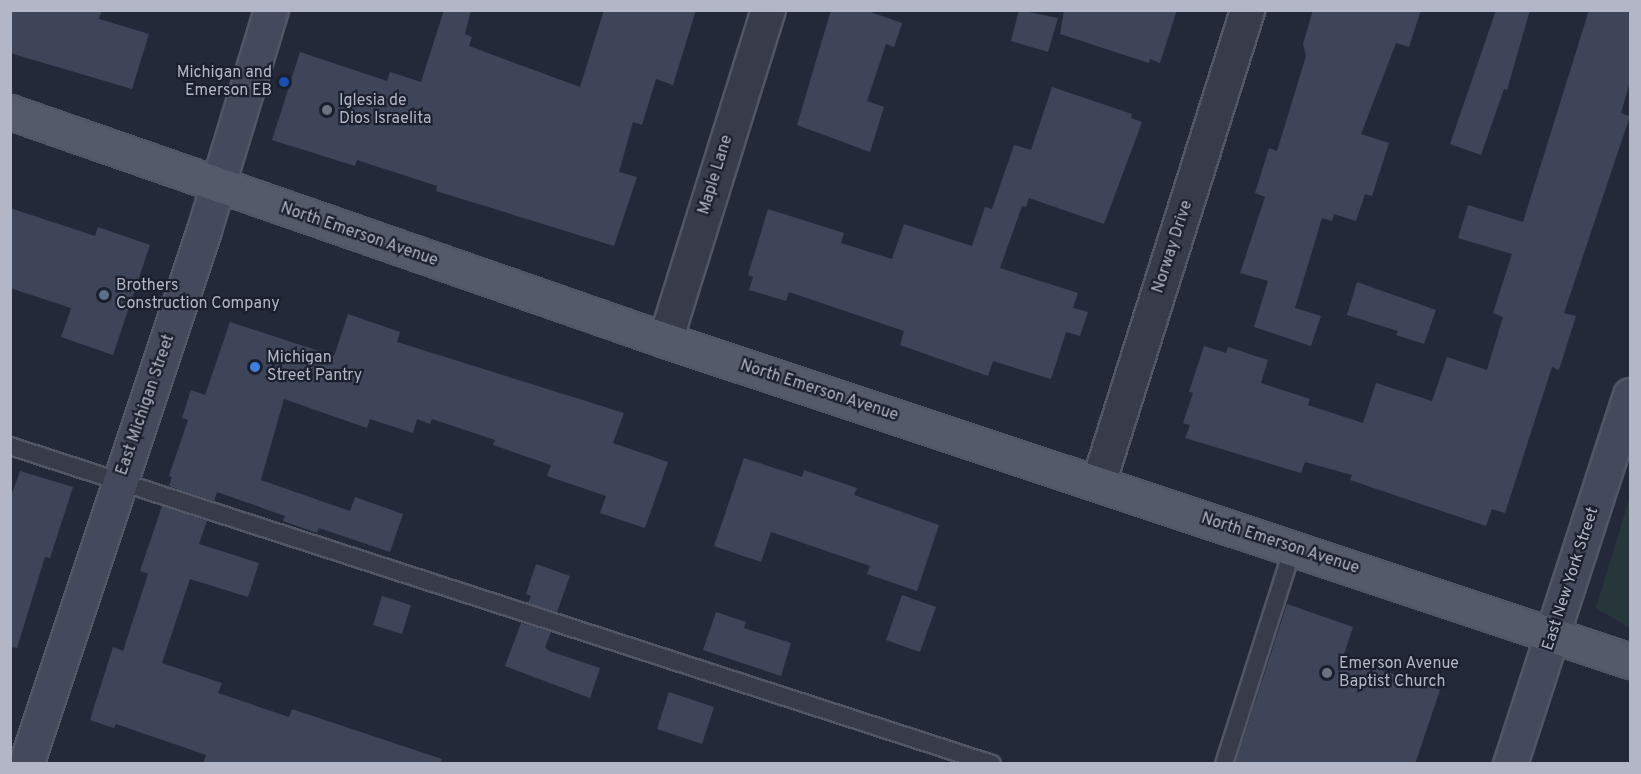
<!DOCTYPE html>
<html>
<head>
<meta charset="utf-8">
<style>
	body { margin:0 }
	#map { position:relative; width:1641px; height:774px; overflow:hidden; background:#232939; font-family:Overpass,sans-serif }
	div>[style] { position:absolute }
	.green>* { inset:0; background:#26363b }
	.building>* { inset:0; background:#3f4559 }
	.roads { filter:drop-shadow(2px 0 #525664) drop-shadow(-2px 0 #525664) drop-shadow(0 2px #525664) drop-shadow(0 -2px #525664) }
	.lane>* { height:16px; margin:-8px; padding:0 8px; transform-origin:8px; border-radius:8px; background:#373b4a }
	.street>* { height:33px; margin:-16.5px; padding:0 16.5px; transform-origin:16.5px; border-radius:16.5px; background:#373b4a }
	.secondary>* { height:33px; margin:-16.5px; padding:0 16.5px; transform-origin:16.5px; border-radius:16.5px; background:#45495c }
	.primary>* { height:33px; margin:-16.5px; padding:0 16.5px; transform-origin:16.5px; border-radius:16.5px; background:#555a6a }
	.dots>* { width:16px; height:16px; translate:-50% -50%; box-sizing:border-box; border:3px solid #1c202e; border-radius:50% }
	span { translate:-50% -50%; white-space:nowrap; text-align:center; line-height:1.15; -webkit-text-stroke:4.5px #1c202e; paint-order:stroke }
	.poi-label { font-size:16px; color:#b2b6c6 }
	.right { translate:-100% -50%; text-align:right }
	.left { translate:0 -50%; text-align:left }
	.street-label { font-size:16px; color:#b2b6c6 }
	.frame { position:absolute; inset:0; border:12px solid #b2b6c6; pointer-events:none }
</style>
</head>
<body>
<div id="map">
	<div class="green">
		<i style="clip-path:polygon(1630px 496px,1630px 628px,1596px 608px)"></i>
	</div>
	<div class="building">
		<i style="clip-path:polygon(10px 10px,102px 10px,99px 19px,149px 34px,132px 89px,10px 53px)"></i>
		<i style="clip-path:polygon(444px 10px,471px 10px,465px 34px,472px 37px,469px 46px,580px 87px,604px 10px,696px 10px,673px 85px,656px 79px,642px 125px,633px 122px,619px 172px,637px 177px,614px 246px,436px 191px,437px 186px,357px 160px,355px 166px,272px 140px,300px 52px,387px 81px,390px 72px,421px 82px)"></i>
		<i style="clip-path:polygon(831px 10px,865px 10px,902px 23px,894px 47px,886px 44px,867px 101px,884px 107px,870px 152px,797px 125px)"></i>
		<i style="clip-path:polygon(1019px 10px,1058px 18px,1048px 52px,1011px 41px)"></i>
		<i style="clip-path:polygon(1064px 10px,1177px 10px,1160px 63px,1150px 59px,1149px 63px,1060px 34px)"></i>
		<i style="clip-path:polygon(1313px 10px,1421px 10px,1409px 47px,1396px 43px,1361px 134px,1389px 143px,1372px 196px,1365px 194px,1356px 221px,1334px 214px,1332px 221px,1322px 218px,1295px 308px,1321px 316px,1311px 346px,1254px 327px,1268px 281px,1240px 273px,1265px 197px,1255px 193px,1269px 148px,1277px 151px,1306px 56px,1303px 44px)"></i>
		<i style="clip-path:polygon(1496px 10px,1530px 10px,1507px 90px,1504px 89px,1481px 155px,1450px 144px)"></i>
		<i style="clip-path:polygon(1589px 10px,1630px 10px,1630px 82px,1621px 113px,1630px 116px,1564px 313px,1576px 316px,1559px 370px,1552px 367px,1505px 513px,1492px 509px,1486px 526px,1350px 480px,1352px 475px,1305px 462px,1301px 473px,1185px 438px,1190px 425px,1183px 423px,1193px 393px,1189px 392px,1204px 346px,1226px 353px,1228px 347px,1268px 360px,1261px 383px,1310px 399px,1308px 405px,1363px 423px,1376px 383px,1432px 401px,1447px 357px,1487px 370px,1503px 317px,1493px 313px,1512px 254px,1458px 238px,1468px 205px,1523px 222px)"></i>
		<i style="clip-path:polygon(1052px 87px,1132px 114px,1131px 118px,1142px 122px,1104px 224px,1029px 198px,1026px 207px,1022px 206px,1000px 268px,1078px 293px,1073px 308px,1088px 312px,1080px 336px,1066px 332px,1051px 379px,993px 361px,988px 376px,900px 345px,904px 331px,789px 292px,786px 301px,749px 290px,753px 277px,748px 275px,768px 209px,844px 233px,841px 243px,892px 259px,904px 224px,972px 246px,985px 207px,992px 209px,1014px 145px,1031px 150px)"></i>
		<i style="clip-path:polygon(10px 208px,95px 236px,98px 227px,150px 245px,113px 355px,61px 337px,71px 308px,10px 288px)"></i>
		<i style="clip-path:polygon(1357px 282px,1436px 310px,1424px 344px,1396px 335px,1398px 331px,1347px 315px)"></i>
		<i style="clip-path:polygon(348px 314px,400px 332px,397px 342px,624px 413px,613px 443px,668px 462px,645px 528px,600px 513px,606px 496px,547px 476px,551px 465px,493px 445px,495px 440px,432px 419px,430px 424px,417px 419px,413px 433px,370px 419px,367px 428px,284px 399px,261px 480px,350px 511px,355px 497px,403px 514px,390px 552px,319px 528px,317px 533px,283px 521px,285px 516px,217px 492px,214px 501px,169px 486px,172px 477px,169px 476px,188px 420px,182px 418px,191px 390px,205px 395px,230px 322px,334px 356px)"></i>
		<i style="clip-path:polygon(744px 458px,802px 477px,804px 470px,857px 488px,854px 495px,939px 525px,917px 591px,867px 574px,870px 566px,771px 532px,761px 562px,714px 546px)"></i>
		<i style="clip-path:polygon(20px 471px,73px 487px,50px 558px,45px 557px,17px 648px,10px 647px,10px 499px)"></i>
		<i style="clip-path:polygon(162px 506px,207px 521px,199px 544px,259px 563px,248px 597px,190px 579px,162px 663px,222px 683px,218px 693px,289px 717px,292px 709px,442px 759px,441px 764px,203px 764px,206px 755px,116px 724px,114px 728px,90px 720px,113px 647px,123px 651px,148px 574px,140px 571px)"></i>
		<i style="clip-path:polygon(536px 564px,570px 576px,557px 612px,528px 603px,531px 596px,526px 594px)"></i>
		<i style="clip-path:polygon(902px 595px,936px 607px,920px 652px,886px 640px)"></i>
		<i style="clip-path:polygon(382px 596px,411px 605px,402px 634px,373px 625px)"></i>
		<i style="clip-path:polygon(1287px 604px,1353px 627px,1343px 657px,1440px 690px,1415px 764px,1235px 764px)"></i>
		<i style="clip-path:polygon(716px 612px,746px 622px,744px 628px,791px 643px,781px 676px,703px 650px)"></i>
		<i style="clip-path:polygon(521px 623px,551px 632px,545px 647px,549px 651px,600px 668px,590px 698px,505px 666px)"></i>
		<i style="clip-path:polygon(669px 692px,714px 707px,702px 744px,657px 729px)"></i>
	</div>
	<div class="roads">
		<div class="lane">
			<i style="left:10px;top:446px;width:1032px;rotate:17.94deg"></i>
			<i style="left:1224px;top:764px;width:227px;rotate:-72.3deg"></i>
		</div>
		<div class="street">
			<i style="left:665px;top:340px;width:346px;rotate:-72.7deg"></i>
			<i style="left:1098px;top:483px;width:496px;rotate:-72.5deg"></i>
		</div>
		<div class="secondary">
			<i style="left:26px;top:764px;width:563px;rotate:-71.57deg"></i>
			<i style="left:204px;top:230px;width:230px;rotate:-73.1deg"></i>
			<i style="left:1510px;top:764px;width:388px;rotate:-72deg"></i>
		</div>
		<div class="primary">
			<i style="left:10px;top:112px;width:694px;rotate:19.19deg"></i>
			<i style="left:665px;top:340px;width:1017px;rotate:18.4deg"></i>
		</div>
	</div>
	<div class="dots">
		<i style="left:284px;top:82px;background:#1a4fb4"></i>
		<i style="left:327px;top:110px;background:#6b7280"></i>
		<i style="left:104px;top:295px;background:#5c6f8a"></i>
		<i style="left:255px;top:367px;background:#3f7fe0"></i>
		<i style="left:1327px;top:673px;background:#6b7280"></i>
	</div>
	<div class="poi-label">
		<span class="right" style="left:272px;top:82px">Michigan and<br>Emerson EB</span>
		<span class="left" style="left:339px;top:110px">Iglesia de<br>Dios Israelita</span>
		<span class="left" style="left:116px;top:295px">Brothers<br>Construction Company</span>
		<span class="left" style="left:267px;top:367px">Michigan<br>Street Pantry</span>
		<span class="left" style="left:1339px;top:673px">Emerson Avenue<br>Baptist Church</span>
	</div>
	<div class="street-label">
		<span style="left:716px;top:175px;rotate:-73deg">Maple Lane</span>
		<span style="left:359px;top:235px;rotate:19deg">North Emerson Avenue</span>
		<span style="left:1173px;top:247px;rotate:-72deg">Norway Drive</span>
		<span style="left:819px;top:391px;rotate:18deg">North Emerson Avenue</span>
		<span style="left:146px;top:405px;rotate:-71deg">East Michigan Street</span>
		<span style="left:1280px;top:544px;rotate:18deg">North Emerson Avenue</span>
		<span style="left:1571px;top:579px;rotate:-72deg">East New York Street</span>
	</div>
	<div class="frame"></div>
</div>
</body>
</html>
